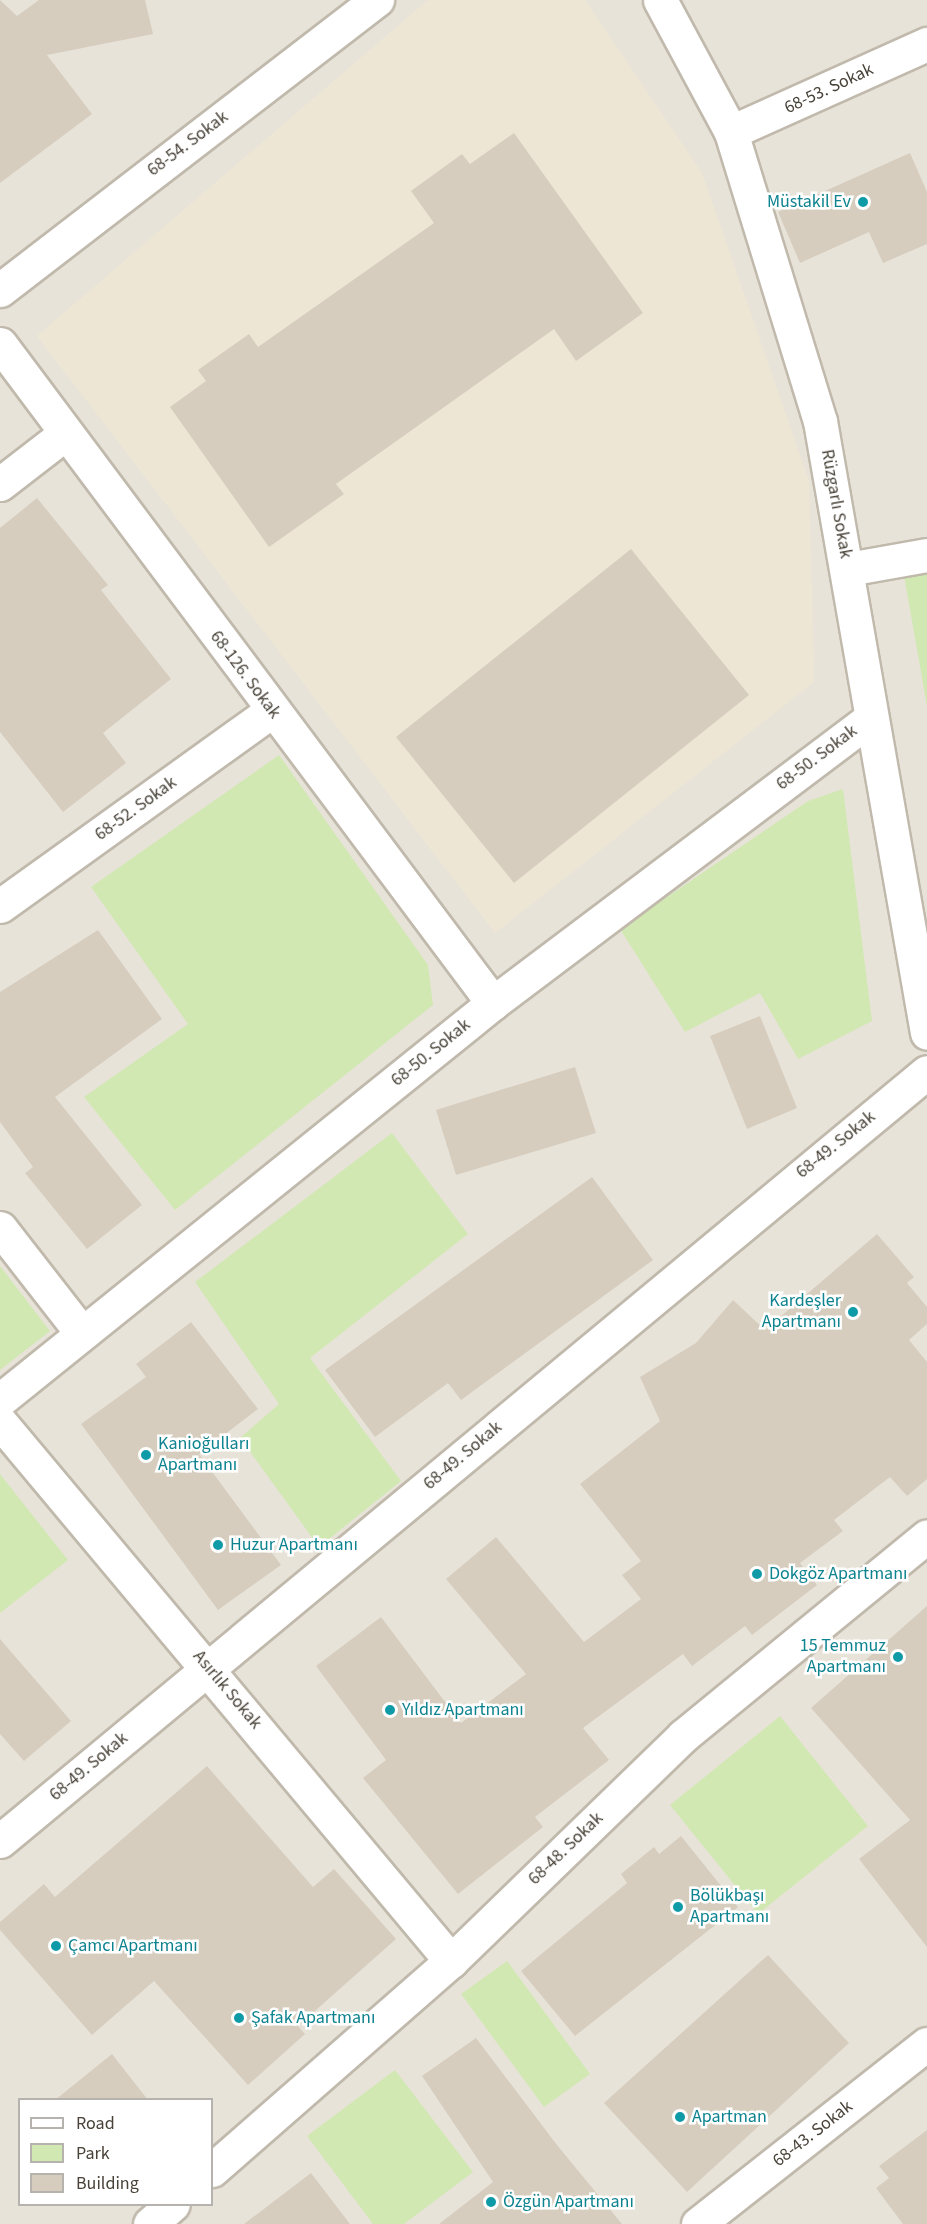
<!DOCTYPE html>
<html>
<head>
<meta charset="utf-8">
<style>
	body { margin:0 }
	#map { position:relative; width:927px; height:2224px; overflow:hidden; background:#f5f1ea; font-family:"Source Sans 3",sans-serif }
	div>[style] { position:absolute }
	.residential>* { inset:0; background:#e8e3d8 }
	.education>* { inset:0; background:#ede6d4 }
	.green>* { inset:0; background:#d1e8b3 }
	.building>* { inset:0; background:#d6cdbf }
	.roads { filter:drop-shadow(2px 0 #c0b9ac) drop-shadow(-2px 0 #c0b9ac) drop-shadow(0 2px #c0b9ac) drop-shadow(0 -2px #c0b9ac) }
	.minor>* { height:33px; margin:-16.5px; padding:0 16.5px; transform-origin:16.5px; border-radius:16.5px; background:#fff }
	.dots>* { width:16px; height:16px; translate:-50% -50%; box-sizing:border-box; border:3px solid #fff; border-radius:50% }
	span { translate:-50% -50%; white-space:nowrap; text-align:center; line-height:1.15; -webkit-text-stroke:5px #fff; paint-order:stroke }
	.street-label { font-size:18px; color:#484238 }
	.culture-label { font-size:18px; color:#0d838f }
	.right { translate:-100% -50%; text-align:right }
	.left { translate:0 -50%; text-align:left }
	.legend { position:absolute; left:18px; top:2098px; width:195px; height:108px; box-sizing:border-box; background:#fff; border:2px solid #b6b3af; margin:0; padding:8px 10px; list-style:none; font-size:18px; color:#484238 }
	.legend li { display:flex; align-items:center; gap:12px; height:30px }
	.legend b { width:30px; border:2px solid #b6b3af }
</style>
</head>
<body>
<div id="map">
	<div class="residential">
		<i style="clip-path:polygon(evenodd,0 0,927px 0,927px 2224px,0 2224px,0 0,20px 2100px,212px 2100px,212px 2204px,20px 2204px,20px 2100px)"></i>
	</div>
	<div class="education">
		<i style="clip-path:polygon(428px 0,585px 0,702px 173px,809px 481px,814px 682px,495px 933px,37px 336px)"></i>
	</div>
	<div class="green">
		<i style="clip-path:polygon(927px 566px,927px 706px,903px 570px)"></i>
		<i style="clip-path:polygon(279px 755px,428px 965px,433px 1005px,175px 1210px,84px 1097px,188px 1024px,91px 887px)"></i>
		<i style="clip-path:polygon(843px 789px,872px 1021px,798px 1059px,760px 993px,685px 1032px,620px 929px,808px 801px)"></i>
		<i style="clip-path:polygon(392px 1133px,468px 1234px,310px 1358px,401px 1481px,319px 1547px,240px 1438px,279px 1404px,195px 1282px)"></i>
		<i style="clip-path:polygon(0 1266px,50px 1331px,0 1370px)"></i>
		<i style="clip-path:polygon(0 1474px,68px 1560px,0 1613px)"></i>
		<i style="clip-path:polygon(780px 1716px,868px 1826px,758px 1914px,670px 1805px)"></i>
		<i style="clip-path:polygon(507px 1961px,590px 2074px,544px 2107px,461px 1994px)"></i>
		<i style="clip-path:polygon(395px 2070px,473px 2172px,404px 2224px,373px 2224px,307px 2136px)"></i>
	</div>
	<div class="building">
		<i style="clip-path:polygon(0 0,17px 16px,39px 0,145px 0,153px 34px,47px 55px,92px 114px,0 183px)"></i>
		<i style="clip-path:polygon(514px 133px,643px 313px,576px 361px,554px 329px,336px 484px,344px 494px,269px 547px,170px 407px,206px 381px,198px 370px,249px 334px,258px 347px,434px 223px,411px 191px,462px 154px,470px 164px)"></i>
		<i style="clip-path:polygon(910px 153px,927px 192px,927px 244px,883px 263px,869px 232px,800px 263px,778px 212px)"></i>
		<i style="clip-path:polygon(37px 498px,108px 585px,101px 590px,171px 679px,103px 733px,126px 763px,63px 812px,0 732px,0 528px)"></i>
		<i style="clip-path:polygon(631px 549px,749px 695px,514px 883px,396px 737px)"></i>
		<i style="clip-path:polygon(98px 930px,162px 1019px,55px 1097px,142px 1205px,87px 1249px,25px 1173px,33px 1167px,0 1122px,0 992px)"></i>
		<i style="clip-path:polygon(760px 1016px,797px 1108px,747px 1129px,710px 1036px)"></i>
		<i style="clip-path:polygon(575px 1067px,596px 1133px,456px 1175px,436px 1110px)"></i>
		<i style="clip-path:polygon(592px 1177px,653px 1260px,461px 1400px,448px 1383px,375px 1437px,325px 1370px)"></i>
		<i style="clip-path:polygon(877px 1234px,914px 1277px,907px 1283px,927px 1307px,927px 1324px,909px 1340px,927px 1362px,927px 1479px,907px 1496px,890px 1477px,834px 1520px,843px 1531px,800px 1563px,817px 1585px,752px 1635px,745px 1626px,692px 1666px,683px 1654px,583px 1728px,609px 1760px,535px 1817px,543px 1827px,458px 1894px,363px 1778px,386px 1760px,316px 1666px,381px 1617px,461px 1723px,526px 1674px,446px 1579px,496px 1537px,584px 1642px,641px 1599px,622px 1575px,641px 1561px,580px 1484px,660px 1421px,640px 1377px,696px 1343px,733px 1300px,765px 1330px)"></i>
		<i style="clip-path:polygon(191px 1322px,258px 1409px,199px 1454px,281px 1565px,218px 1610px,81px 1424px,146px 1377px,136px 1364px)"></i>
		<i style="clip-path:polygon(927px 1606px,927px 1947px,859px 1859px,910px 1820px,811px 1708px)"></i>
		<i style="clip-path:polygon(0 1639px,71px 1721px,24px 1761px,0 1734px)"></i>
		<i style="clip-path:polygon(207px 1766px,313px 1887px,334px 1869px,396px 1939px,298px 2026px,305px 2034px,248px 2085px,154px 1981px,92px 2035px,0 1930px,0 1922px,44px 1884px,55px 1897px)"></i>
		<i style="clip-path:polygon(681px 1836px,738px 1907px,575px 2036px,521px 1971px,627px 1883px,621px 1874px,654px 1847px,659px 1854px)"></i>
		<i style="clip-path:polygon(768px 1955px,849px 2043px,687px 2192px,604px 2103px)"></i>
		<i style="clip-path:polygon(476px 2038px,557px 2145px,622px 2224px,439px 2224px,493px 2182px,422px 2076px)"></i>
		<i style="clip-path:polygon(112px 2054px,148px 2100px,55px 2100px)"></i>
		<i style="clip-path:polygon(927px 2130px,927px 2224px,903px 2224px,876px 2188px,889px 2178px,879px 2166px)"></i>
		<i style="clip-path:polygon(311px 2173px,350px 2224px,244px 2224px)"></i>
	</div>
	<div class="roads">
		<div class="minor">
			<i style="left:660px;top:0;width:150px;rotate:61.7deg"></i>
			<i style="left:731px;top:132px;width:302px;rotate:72.9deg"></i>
			<i style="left:820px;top:421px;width:621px;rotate:80.08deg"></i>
			<i style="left:731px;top:132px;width:215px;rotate:-24.2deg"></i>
			<i style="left:0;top:290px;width:476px;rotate:-37.6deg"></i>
			<i style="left:0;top:344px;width:823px;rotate:53.2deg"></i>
			<i style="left:0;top:484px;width:83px;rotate:-37.7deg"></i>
			<i style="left:848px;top:569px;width:80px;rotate:-10deg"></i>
			<i style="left:0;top:906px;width:334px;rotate:-35.7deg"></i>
			<i style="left:0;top:1228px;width:132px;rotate:52.1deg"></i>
			<i style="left:0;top:1400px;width:633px;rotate:-38.84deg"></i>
			<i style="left:493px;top:1003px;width:473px;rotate:-37deg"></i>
			<i style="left:0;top:1422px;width:703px;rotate:50.08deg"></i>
			<i style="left:0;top:1841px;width:1204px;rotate:-39.68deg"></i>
			<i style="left:212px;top:2170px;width:317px;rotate:-41.2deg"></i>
			<i style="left:451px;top:1961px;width:323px;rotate:-44.1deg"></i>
			<i style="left:683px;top:1736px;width:315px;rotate:-39.3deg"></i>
			<i style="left:150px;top:2224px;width:30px;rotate:-41deg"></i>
			<i style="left:698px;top:2224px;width:291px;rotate:-38.2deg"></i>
		</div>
	</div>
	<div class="dots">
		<i style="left:863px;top:202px;background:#0f9aa8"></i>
		<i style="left:853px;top:1312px;background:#0f9aa8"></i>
		<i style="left:146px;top:1455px;background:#0f9aa8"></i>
		<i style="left:218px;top:1545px;background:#0f9aa8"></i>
		<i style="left:757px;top:1574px;background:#0f9aa8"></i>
		<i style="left:898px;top:1657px;background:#0f9aa8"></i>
		<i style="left:390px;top:1710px;background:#0f9aa8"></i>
		<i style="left:678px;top:1907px;background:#0f9aa8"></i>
		<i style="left:56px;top:1946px;background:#0f9aa8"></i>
		<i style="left:239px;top:2018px;background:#0f9aa8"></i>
		<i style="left:680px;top:2117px;background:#0f9aa8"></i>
		<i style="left:491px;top:2202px;background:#0f9aa8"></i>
	</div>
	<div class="street-label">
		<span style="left:829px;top:89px;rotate:-25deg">68-53. Sokak</span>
		<span style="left:188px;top:144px;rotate:-37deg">68-54. Sokak</span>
		<span style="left:836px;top:504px;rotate:80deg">Rüzgarlı Sokak</span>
		<span style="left:245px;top:675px;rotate:53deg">68-126. Sokak</span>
		<span style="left:817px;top:758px;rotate:-37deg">68-50. Sokak</span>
		<span style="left:136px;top:809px;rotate:-36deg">68-52. Sokak</span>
		<span style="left:431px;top:1053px;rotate:-39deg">68-50. Sokak</span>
		<span style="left:836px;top:1145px;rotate:-39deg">68-49. Sokak</span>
		<span style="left:463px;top:1456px;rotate:-40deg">68-49. Sokak</span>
		<span style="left:227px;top:1690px;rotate:50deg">Asırlık Sokak</span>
		<span style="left:89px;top:1767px;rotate:-40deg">68-49. Sokak</span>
		<span style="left:566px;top:1849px;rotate:-44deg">68-48. Sokak</span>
		<span style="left:813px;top:2134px;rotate:-38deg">68-43. Sokak</span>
	</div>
	<div class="culture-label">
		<span class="right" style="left:851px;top:202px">Müstakil Ev</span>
		<span class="right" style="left:841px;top:1312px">Kardeşler<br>Apartmanı</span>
		<span class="left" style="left:158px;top:1455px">Kanioğulları<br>Apartmanı</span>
		<span class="left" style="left:230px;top:1545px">Huzur Apartmanı</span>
		<span class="left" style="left:769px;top:1574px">Dokgöz Apartmanı</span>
		<span class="right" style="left:886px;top:1657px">15 Temmuz<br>Apartmanı</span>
		<span class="left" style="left:402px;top:1710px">Yıldız Apartmanı</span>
		<span class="left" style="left:690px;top:1907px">Bölükbaşı<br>Apartmanı</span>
		<span class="left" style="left:68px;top:1946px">Çamcı Apartmanı</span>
		<span class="left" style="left:251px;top:2018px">Şafak Apartmanı</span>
		<span class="left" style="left:692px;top:2117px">Apartman</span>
		<span class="left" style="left:503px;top:2202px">Özgün Apartmanı</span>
	</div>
	<ul class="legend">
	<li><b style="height:8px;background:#fff"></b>Road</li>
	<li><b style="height:16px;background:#d1e8b3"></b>Park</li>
	<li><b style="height:16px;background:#d6cdbf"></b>Building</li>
	</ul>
</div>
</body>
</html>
